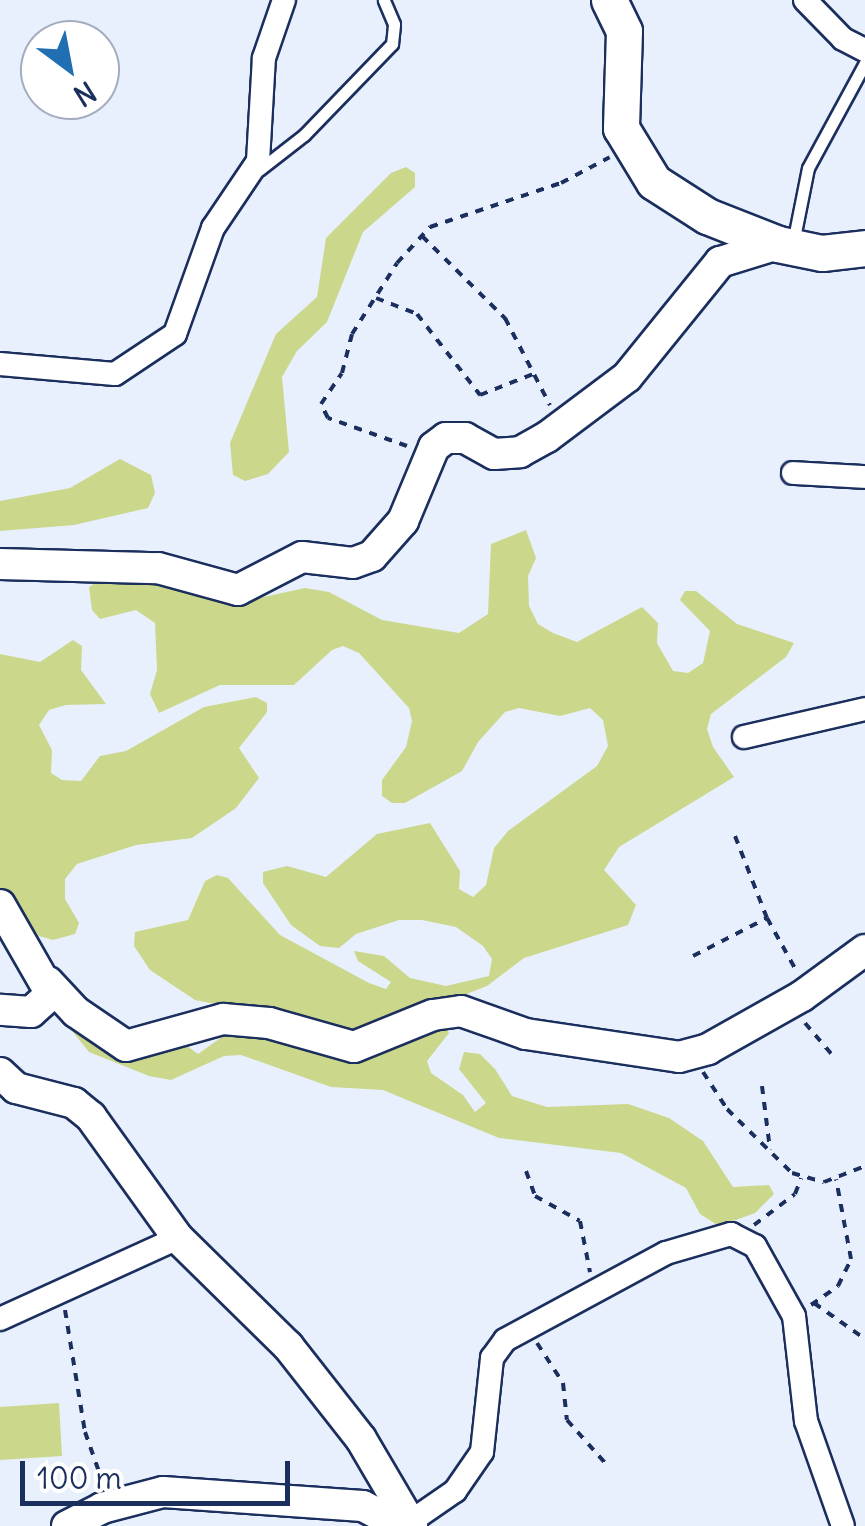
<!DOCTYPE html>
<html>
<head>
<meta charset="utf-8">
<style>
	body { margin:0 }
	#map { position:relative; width:865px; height:1526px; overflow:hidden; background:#e8f0fe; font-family:Delius,sans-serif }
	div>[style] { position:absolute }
	.green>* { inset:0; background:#cbd78b }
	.path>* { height:4px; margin-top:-2px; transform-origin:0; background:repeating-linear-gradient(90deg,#1b2f5e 0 8px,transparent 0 16px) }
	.roads { filter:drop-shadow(2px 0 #1b2f5e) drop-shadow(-2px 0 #1b2f5e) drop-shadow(0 2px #1b2f5e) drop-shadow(0 -2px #1b2f5e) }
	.lane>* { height:11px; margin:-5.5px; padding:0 5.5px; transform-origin:5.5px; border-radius:5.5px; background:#fff }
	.street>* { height:22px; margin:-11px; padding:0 11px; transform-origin:11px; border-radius:11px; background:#fff }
	.secondary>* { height:30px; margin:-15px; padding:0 15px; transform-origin:15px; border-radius:15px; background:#fff }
	.primary>* { height:35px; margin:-17.5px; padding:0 17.5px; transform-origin:17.5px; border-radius:17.5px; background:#fff }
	span { translate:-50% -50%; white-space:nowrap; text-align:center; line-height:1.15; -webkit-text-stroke:9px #fff; paint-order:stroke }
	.north { position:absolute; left:20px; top:20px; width:100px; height:100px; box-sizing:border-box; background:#fff; border:2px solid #a4acbf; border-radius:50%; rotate:148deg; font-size:28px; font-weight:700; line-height:40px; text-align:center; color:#1b2f5e }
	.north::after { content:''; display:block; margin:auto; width:35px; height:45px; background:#1f6fb2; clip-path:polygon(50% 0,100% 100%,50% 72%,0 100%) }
	.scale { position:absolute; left:20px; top:1461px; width:270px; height:45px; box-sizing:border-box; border:5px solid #1b2f5e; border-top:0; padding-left:12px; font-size:30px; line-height:35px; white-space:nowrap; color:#1b2f5e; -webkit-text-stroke:8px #fff; paint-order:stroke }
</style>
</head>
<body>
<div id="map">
	<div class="green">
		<i style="clip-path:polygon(406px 167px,415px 173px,415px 187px,363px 232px,327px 322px,297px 351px,282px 377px,289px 452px,268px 474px,245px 481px,233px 475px,230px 443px,238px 424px,276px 334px,317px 297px,326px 238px,391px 173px)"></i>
		<i style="clip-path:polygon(120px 459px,151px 475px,155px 493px,148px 508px,74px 525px,0 531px,0 501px,70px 488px)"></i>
		<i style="clip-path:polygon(526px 530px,536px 558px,528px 576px,529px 606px,538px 624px,553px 633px,577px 642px,642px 607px,658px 623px,657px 643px,673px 671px,688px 673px,703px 663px,710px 631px,680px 600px,685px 591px,696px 591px,737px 624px,794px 643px,786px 657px,711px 714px,707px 729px,713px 747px,734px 777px,619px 847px,604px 870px,636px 905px,628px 925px,524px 958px,487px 986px,365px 1034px,195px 1000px,150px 970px,134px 946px,135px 932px,188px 920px,205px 881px,217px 875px,228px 878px,280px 935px,369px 983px,386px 989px,391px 982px,358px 961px,354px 951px,384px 956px,410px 978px,446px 986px,489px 976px,492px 959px,483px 946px,456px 927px,422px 920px,399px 920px,356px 934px,339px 948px,320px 946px,291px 925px,263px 883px,263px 872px,287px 866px,326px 877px,377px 834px,430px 823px,460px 871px,459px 889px,473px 897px,486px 885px,494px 848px,508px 831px,597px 766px,608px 746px,603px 720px,590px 708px,560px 716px,519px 708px,505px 712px,478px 742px,462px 771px,405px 803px,392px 803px,382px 796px,382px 780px,406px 747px,412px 721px,409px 708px,359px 653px,343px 646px,332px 650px,294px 685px,220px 685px,159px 713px,150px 694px,157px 670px,155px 623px,136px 610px,100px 619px,92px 610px,89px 587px,103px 578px,152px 581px,254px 599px,305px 588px,329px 592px,382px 620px,459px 633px,488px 614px,491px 544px)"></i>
		<i style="clip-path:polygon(73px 640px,82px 646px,81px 670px,106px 704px,66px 705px,49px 710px,39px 725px,52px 750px,51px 773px,62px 780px,81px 781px,100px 756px,126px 751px,204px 707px,256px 697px,267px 703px,267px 712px,239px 748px,259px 778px,236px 808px,192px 838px,136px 845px,77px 864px,65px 879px,65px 899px,79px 923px,75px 934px,53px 940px,39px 936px,0 890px,0 654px,40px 662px)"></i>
		<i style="clip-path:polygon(60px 1016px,125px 1055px,146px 1057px,183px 1043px,198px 1054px,229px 1032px,267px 1037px,340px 1061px,366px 1058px,444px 1024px,449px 1033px,427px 1061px,431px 1073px,463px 1095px,475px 1112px,486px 1103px,459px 1069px,464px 1052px,480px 1054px,495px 1069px,512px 1096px,547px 1107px,628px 1104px,669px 1118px,703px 1141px,733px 1187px,769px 1185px,774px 1194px,755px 1213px,719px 1226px,700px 1214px,686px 1188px,621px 1153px,499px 1138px,383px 1090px,331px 1087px,241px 1055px,224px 1056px,171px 1080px,149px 1076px,89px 1052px)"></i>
		<i style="clip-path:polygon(59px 1403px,62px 1456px,0 1460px,0 1407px)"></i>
	</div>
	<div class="path">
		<i style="left:422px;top:236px;width:117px;rotate:44.7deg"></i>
		<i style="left:505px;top:318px;width:98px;rotate:62.7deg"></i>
		<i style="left:376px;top:298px;width:44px;rotate:21.3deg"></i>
		<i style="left:417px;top:314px;width:103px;rotate:52.1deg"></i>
		<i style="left:480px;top:395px;width:57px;rotate:-21.6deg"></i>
		<i style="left:407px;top:446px;width:84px;rotate:-160.5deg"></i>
		<i style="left:328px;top:418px;width:16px;rotate:-117deg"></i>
		<i style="left:321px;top:404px;width:37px;rotate:-56deg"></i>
		<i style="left:342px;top:373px;width:40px;rotate:-75.6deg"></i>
		<i style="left:352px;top:334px;width:84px;rotate:-57.6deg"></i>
		<i style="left:397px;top:263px;width:49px;rotate:-47.5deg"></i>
		<i style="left:430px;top:227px;width:138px;rotate:-18.6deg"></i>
		<i style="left:561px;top:183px;width:55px;rotate:-28deg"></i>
		<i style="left:735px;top:836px;width:88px;rotate:68.7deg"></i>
		<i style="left:767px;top:918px;width:60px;rotate:60.9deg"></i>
		<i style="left:693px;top:956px;width:83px;rotate:-27.2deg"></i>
		<i style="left:805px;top:1023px;width:45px;rotate:49.5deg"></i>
		<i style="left:703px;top:1072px;width:44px;rotate:57deg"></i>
		<i style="left:727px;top:1109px;width:91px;rotate:44.6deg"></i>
		<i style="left:792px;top:1173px;width:33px;rotate:16deg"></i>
		<i style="left:824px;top:1182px;width:44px;rotate:-21.3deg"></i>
		<i style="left:762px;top:1086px;width:64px;rotate:82.8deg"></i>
		<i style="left:526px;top:1171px;width:27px;rotate:70deg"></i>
		<i style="left:535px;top:1196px;width:51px;rotate:29.1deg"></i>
		<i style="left:580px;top:1221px;width:52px;rotate:78.9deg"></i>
		<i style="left:754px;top:1225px;width:51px;rotate:-37.1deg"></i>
		<i style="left:795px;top:1194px;width:17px;rotate:-69deg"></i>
		<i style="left:814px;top:1303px;width:62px;rotate:35.2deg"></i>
		<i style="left:811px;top:1305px;width:33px;rotate:-35deg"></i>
		<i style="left:838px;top:1286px;width:30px;rotate:-64deg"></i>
		<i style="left:851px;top:1259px;width:81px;rotate:-100.6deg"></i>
		<i style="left:65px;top:1310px;width:124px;rotate:80.7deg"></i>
		<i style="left:85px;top:1432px;width:57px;rotate:70.6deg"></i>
		<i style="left:537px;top:1343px;width:48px;rotate:57deg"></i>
		<i style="left:563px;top:1383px;width:37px;rotate:84deg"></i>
		<i style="left:567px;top:1420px;width:59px;rotate:48.4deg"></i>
	</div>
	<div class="roads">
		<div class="lane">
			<i style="left:259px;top:170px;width:57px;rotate:-37.9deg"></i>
			<i style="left:304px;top:135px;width:127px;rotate:-46deg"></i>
			<i style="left:392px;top:44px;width:20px;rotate:-84deg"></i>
			<i style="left:394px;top:24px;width:26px;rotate:-113deg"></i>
			<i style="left:793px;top:243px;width:76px;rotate:-78.7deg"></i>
			<i style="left:808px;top:168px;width:119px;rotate:-61.5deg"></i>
		</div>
		<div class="street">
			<i style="left:805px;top:0;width:54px;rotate:45.7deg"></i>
			<i style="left:843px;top:39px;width:25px;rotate:27deg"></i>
			<i style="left:0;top:364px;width:115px;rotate:5deg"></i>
			<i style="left:115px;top:374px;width:72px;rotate:-33.7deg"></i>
			<i style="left:175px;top:334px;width:113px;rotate:-70.3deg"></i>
			<i style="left:213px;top:228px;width:81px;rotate:-56.1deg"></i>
			<i style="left:258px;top:161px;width:103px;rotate:-86.7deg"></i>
			<i style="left:264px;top:58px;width:61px;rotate:-71deg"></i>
			<i style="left:793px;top:473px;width:72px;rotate:3.2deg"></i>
			<i style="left:744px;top:737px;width:124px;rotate:-13deg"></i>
			<i style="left:0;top:1319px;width:196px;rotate:-24.5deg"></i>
			<i style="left:410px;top:1522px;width:55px;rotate:-34.6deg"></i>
			<i style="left:455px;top:1491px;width:47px;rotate:-55.3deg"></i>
			<i style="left:482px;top:1452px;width:95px;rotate:-83.9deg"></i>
			<i style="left:492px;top:1358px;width:22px;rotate:-54deg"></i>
			<i style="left:505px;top:1340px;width:183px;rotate:-28.4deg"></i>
			<i style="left:666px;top:1253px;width:68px;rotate:-16.3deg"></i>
			<i style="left:731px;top:1234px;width:27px;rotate:27deg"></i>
			<i style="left:755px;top:1246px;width:80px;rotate:60.9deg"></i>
			<i style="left:794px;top:1316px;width:106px;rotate:83.5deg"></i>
			<i style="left:806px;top:1421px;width:111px;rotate:70.6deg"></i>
		</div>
		<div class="secondary">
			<i style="left:0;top:564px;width:158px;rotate:1.5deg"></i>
			<i style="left:158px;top:568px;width:83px;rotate:15.4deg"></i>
			<i style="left:238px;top:590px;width:72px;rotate:-27.3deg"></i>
			<i style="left:302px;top:557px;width:51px;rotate:6.7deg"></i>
			<i style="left:353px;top:563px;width:20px;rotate:-20deg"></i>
			<i style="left:372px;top:556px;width:47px;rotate:-48.5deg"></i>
			<i style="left:403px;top:521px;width:80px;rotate:-67.3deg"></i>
			<i style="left:434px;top:447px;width:15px;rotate:-37deg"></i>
			<i style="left:446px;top:438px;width:19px"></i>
			<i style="left:465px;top:438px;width:33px;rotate:29deg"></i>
			<i style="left:494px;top:454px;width:26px;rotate:-4deg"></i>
			<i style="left:520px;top:452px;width:31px;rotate:-29deg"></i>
			<i style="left:547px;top:437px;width:100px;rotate:-36.9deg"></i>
			<i style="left:627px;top:377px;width:148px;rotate:-51deg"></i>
			<i style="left:720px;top:262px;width:61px;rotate:-17.2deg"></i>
			<i style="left:0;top:905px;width:103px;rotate:60.2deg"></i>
			<i style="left:51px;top:994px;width:27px;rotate:138deg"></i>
			<i style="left:31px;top:1012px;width:31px;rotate:-176deg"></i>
			<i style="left:48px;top:982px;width:41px;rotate:47deg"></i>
			<i style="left:76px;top:1012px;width:60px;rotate:34.2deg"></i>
			<i style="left:126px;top:1046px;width:101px;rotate:-15.6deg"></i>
			<i style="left:223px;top:1019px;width:46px;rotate:5deg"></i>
			<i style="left:269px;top:1023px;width:88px;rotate:15.8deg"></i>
			<i style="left:354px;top:1047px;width:85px;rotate:-22.1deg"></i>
			<i style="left:433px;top:1015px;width:28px;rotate:-8deg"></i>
			<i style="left:461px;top:1011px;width:69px;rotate:19.5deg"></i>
			<i style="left:526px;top:1034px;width:155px;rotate:8.5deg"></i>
			<i style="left:679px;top:1057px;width:30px;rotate:-15deg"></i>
			<i style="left:708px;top:1049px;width:108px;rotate:-29.4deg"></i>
			<i style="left:802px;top:996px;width:78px;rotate:-36.1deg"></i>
			<i style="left:0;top:1073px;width:22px;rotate:43deg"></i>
			<i style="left:16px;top:1088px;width:60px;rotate:14.5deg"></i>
			<i style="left:74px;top:1103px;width:22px;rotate:39deg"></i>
			<i style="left:91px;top:1117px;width:149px;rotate:54.3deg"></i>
			<i style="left:178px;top:1238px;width:154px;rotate:44.5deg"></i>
			<i style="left:288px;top:1346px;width:118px;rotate:51.9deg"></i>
			<i style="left:361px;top:1439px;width:101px;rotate:59.6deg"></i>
			<i style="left:67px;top:1526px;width:39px;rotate:-27deg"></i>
			<i style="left:102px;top:1508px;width:63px;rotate:-14.7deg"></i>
			<i style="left:163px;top:1492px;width:200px;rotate:4deg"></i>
			<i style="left:363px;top:1506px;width:43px;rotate:27.8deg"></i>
		</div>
		<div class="primary">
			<i style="left:609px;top:0;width:34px;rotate:64deg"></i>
			<i style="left:624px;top:31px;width:97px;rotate:91.8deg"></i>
			<i style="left:621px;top:128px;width:63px;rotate:58.6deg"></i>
			<i style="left:654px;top:182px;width:63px;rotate:32.7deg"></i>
			<i style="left:707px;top:216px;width:76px;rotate:21.5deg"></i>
			<i style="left:778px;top:244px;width:45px;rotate:11.6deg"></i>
			<i style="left:822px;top:253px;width:43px;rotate:-6.6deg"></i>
		</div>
	</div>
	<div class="north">N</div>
	<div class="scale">100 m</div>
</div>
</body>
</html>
